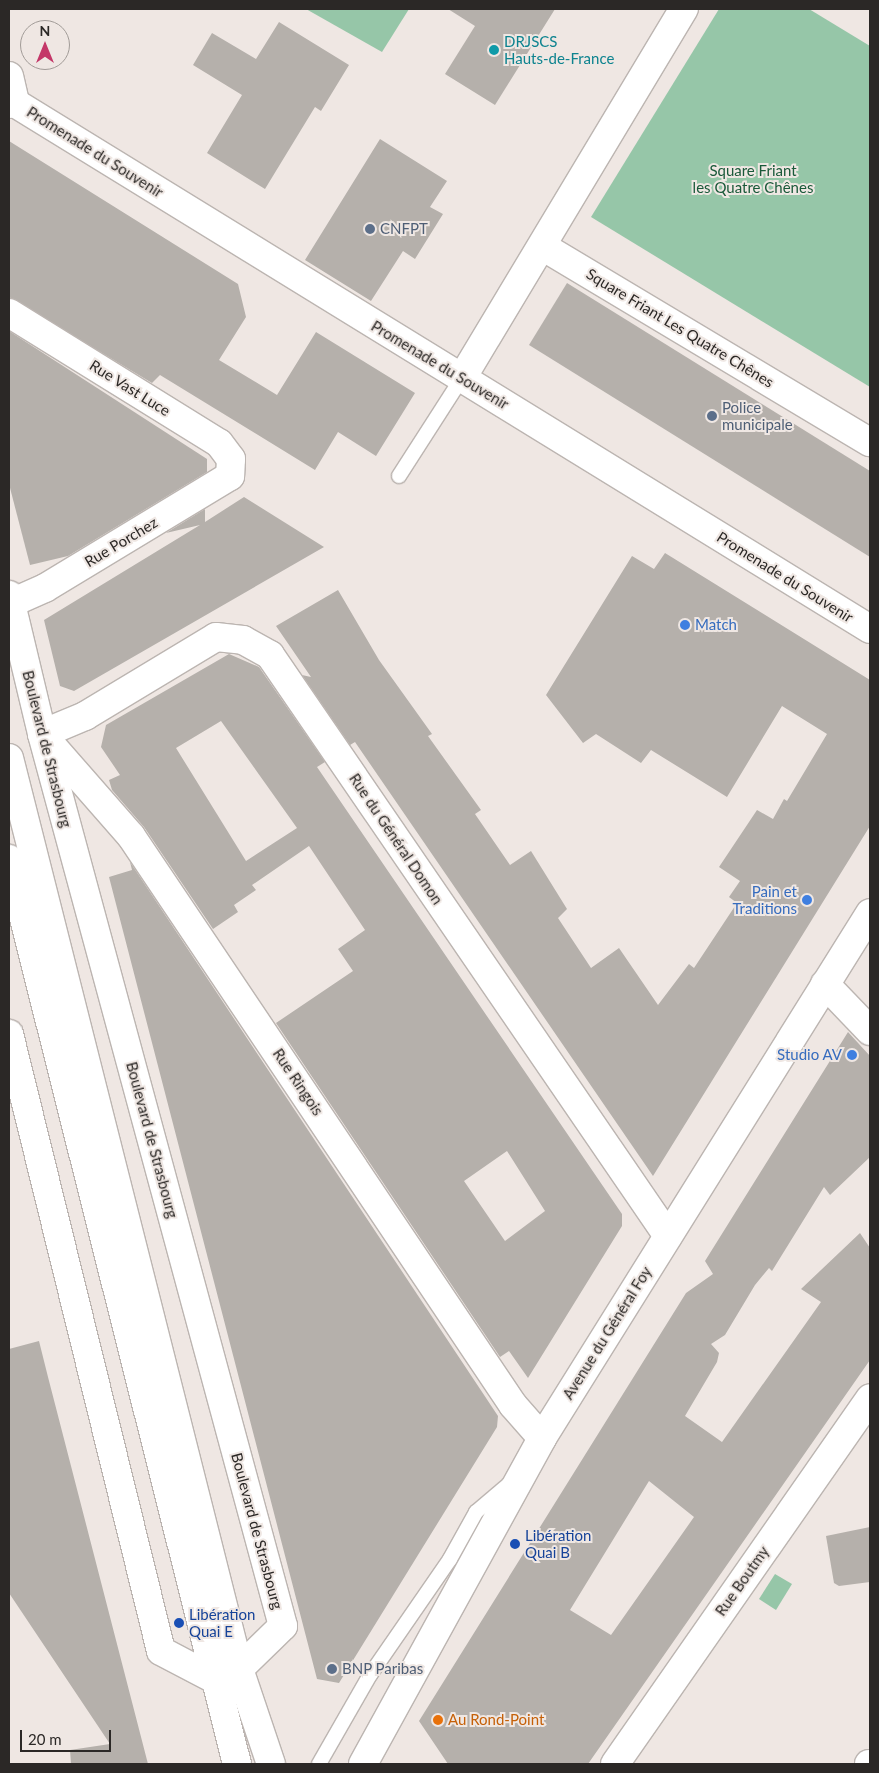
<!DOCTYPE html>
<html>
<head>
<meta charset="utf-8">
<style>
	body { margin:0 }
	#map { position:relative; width:879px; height:1773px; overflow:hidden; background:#efe7e3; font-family:Lato,sans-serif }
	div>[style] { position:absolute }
	.green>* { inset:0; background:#96c6a8 }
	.building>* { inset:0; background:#b5b0ab }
	.roads { filter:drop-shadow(1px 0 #bcb5b1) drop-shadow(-1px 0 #bcb5b1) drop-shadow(0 1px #bcb5b1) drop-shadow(0 -1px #bcb5b1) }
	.lane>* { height:14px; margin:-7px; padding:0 7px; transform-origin:7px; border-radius:7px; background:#fff }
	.street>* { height:28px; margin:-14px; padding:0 14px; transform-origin:14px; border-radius:14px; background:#fff }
	.secondary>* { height:28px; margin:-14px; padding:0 14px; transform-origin:14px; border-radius:14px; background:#fff }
	.primary>* { height:28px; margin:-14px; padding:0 14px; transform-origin:14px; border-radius:14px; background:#fff }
	.dots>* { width:14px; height:14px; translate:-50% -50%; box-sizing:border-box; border:2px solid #efe7e3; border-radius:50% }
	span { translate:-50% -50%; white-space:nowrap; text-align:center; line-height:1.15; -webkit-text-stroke:4px #efe7e3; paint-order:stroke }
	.culture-label { font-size:15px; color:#0d838f }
	.left { translate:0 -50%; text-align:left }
	.street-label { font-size:15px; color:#2b2826 }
	.park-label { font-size:15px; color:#195939 }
	.service-label { font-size:15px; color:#4e5e75 }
	.shop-label { font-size:15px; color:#366cbe }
	.right { translate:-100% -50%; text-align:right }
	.transit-label { font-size:15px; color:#164399 }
	.food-label { font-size:15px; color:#c56008 }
	.frame { position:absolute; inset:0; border:10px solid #2b2826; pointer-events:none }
	.north { position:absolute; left:20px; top:20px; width:50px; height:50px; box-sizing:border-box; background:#efe7e3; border:1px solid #a19b97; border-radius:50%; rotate:0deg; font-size:14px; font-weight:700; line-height:20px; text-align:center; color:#2b2826 }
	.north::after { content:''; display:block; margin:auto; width:18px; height:22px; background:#c43768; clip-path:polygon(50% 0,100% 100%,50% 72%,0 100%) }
	.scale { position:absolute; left:20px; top:1730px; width:91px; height:22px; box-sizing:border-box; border:2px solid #2b2826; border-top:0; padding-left:6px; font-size:15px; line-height:18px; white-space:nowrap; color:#2b2826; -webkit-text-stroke:4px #efe7e3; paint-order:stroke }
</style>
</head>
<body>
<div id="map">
	<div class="green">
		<i style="clip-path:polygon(306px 9px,409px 9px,382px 52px)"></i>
		<i style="clip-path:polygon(719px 9px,809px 9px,870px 46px,870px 387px,591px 217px)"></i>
		<i style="clip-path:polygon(775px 1574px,792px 1584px,776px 1610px,759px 1599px)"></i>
	</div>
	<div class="building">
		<i style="clip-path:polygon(448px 9px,555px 9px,495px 105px,445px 74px,475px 26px)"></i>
		<i style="clip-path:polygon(279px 22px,349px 65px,321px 111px,315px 107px,265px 189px,207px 153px,242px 95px,193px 65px,212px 33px,256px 59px)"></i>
		<i style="clip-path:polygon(380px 139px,447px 181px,430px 207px,443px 214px,415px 259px,403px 251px,371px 301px,305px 260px)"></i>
		<i style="clip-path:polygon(9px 141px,238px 284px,246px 317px,219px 360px,277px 395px,316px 332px,415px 393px,376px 456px,338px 432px,315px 470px,160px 375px,152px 383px,9px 297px)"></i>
		<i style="clip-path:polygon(567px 283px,870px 471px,870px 557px,529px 345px)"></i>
		<i style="clip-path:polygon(9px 331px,207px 459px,207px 472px,68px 556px,30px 565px,9px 484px)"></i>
		<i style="clip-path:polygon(244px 497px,324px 547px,74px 691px,60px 686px,44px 620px,200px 525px,166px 533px,205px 509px,205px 522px)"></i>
		<i style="clip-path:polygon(665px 553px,870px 680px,870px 826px,653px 1176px,355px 742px,350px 745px,302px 675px,311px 677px,276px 626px,338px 590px,379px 660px,432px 734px,428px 736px,481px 810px,475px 814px,510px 865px,531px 851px,567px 909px,558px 918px,591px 968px,619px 948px,658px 1005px,689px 964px,694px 968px,737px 903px,729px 897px,740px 881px,719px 867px,757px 810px,773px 819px,784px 799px,787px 801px,827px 734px,782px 706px,727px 797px,651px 750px,641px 763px,596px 734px,583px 743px,546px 695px,632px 556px,654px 569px)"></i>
		<i style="clip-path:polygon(evenodd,229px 654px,259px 667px,325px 762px,317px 767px,622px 1214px,622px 1226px,528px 1378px,509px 1351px,500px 1357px,276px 1023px,353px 971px,338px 949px,365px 930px,309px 846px,252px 885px,256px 890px,234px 905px,238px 912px,213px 929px,144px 827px,112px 790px,109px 780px,120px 775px,101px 747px,106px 725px,229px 654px,221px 721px,297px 828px,246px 861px,176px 748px,221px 721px,229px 654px,507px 1151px,545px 1211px,505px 1241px,464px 1181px,507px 1151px)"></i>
		<i style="clip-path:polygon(130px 862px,498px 1416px,497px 1427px,339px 1683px,317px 1679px,109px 877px,132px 870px)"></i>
		<i style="clip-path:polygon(evenodd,848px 1032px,870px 1056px,870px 1157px,830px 1195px,824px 1187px,772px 1271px,769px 1268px,755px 1285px,725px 1335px,711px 1344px,719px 1353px,717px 1362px,685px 1416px,722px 1442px,821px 1302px,801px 1289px,860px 1233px,870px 1248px,870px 1360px,588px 1764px,448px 1764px,419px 1721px,686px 1293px,713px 1274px,705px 1261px,848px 1032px,649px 1481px,694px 1517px,611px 1635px,570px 1610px,649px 1481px)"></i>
		<i style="clip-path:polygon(39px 1341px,48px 1377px,148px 1764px,71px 1764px,70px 1750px,110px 1744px,9px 1593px,9px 1349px)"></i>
		<i style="clip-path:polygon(870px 1527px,870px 1582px,839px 1586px,834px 1583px,826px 1536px)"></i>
	</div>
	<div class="roads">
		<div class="lane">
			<i style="left:399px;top:476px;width:117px;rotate:-57.3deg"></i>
			<i style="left:319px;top:1764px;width:103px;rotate:-60.2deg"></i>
			<i style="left:370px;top:1675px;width:141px;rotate:-55.4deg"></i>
			<i style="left:450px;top:1559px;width:54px;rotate:-61deg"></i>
			<i style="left:476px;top:1512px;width:42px;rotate:-40.2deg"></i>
		</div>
		<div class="street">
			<i style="left:9px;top:76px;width:28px;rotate:77deg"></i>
			<i style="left:9px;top:104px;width:6px;rotate:-9deg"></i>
			<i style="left:15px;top:103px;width:1004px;rotate:31.6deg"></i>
			<i style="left:542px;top:246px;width:382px;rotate:30.9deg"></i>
			<i style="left:9px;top:313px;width:247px;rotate:31.8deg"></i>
			<i style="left:219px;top:443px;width:20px;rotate:53deg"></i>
			<i style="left:231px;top:459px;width:17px;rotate:93deg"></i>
			<i style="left:230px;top:476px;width:216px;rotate:148.8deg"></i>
			<i style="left:45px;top:588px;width:37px;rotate:156deg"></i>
			<i style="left:462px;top:378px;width:431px;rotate:-59deg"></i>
			<i style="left:9px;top:595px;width:143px;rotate:76.6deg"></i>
			<i style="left:42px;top:734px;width:924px;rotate:74.88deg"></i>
			<i style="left:283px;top:1626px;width:62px;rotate:135.7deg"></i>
			<i style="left:42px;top:734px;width:47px;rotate:-22.7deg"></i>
			<i style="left:85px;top:716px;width:153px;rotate:-31.1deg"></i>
			<i style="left:216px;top:637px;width:27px;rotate:6deg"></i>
			<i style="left:243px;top:640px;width:31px;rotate:29deg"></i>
			<i style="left:270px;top:655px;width:704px;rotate:55.59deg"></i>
			<i style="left:46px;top:739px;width:129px;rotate:48.8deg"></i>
			<i style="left:131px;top:836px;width:685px;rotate:56.12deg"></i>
			<i style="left:513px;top:1405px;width:44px;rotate:48.7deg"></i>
			<i style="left:825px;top:984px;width:65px;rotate:46.2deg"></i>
			<i style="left:9px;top:1034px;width:635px;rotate:76.16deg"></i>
			<i style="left:161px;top:1651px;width:60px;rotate:27.8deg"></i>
			<i style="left:615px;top:1764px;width:446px;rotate:-55.1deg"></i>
		</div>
		<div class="secondary">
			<i style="left:9px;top:758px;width:940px;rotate:75.83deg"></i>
			<i style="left:239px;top:1669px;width:100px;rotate:71.4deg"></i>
			<i style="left:9px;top:859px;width:933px;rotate:75.86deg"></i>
			<i style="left:869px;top:1764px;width:1px"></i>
		</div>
		<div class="primary">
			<i style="left:363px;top:1764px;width:372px;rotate:-61.2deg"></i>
			<i style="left:542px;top:1438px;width:619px;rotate:-58deg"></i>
		</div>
	</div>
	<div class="dots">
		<i style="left:494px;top:50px;background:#0f9aa8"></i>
		<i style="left:370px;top:229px;background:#5c6f8a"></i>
		<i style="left:712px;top:416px;background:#5c6f8a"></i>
		<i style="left:685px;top:625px;background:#3f7fe0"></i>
		<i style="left:807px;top:900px;background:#3f7fe0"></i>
		<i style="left:852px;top:1055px;background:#3f7fe0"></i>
		<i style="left:515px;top:1544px;background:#1a4fb4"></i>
		<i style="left:179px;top:1623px;background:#1a4fb4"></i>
		<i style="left:332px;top:1669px;background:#5c6f8a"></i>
		<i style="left:438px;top:1720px;background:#e8710a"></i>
	</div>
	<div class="culture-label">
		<span class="left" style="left:504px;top:50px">DRJSCS<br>Hauts-de-France</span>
	</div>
	<div class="street-label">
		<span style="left:95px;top:152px;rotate:32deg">Promenade du Souvenir</span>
		<span style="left:680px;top:328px;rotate:31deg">Square Friant Les Quatre Chênes</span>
		<span style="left:440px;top:365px;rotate:31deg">Promenade du Souvenir</span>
		<span style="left:130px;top:388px;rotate:32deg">Rue Vast Luce</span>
		<span style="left:121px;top:542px;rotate:-31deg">Rue Porchez</span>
		<span style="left:785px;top:577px;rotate:32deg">Promenade du Souvenir</span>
		<span style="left:47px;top:749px;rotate:76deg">Boulevard de Strasbourg</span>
		<span style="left:396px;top:839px;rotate:56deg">Rue du Général Domon</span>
		<span style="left:298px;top:1082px;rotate:56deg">Rue Ringois</span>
		<span style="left:152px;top:1140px;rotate:75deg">Boulevard de Strasbourg</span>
		<span style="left:607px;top:1333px;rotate:-58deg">Avenue du Général Foy</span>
		<span style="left:257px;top:1531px;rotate:75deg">Boulevard de Strasbourg</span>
		<span style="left:742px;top:1581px;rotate:-55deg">Rue Boutmy</span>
	</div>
	<div class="park-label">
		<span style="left:753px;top:179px">Square Friant<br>les Quatre Chênes</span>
	</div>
	<div class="service-label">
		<span class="left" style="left:380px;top:229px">CNFPT</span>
		<span class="left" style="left:722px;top:416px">Police<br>municipale</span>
		<span class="left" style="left:342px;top:1669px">BNP Paribas</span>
	</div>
	<div class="shop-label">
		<span class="left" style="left:695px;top:625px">Match</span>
		<span class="right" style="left:797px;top:900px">Pain et<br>Traditions</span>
		<span class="right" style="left:842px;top:1055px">Studio AV</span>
	</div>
	<div class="transit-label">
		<span class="left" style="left:525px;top:1544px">Libération<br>Quai B</span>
		<span class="left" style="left:189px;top:1623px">Libération<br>Quai E</span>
	</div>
	<div class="food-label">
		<span class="left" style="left:448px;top:1720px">Au Rond-Point</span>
	</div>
	<div class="frame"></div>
	<div class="north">N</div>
	<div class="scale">20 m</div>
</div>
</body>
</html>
